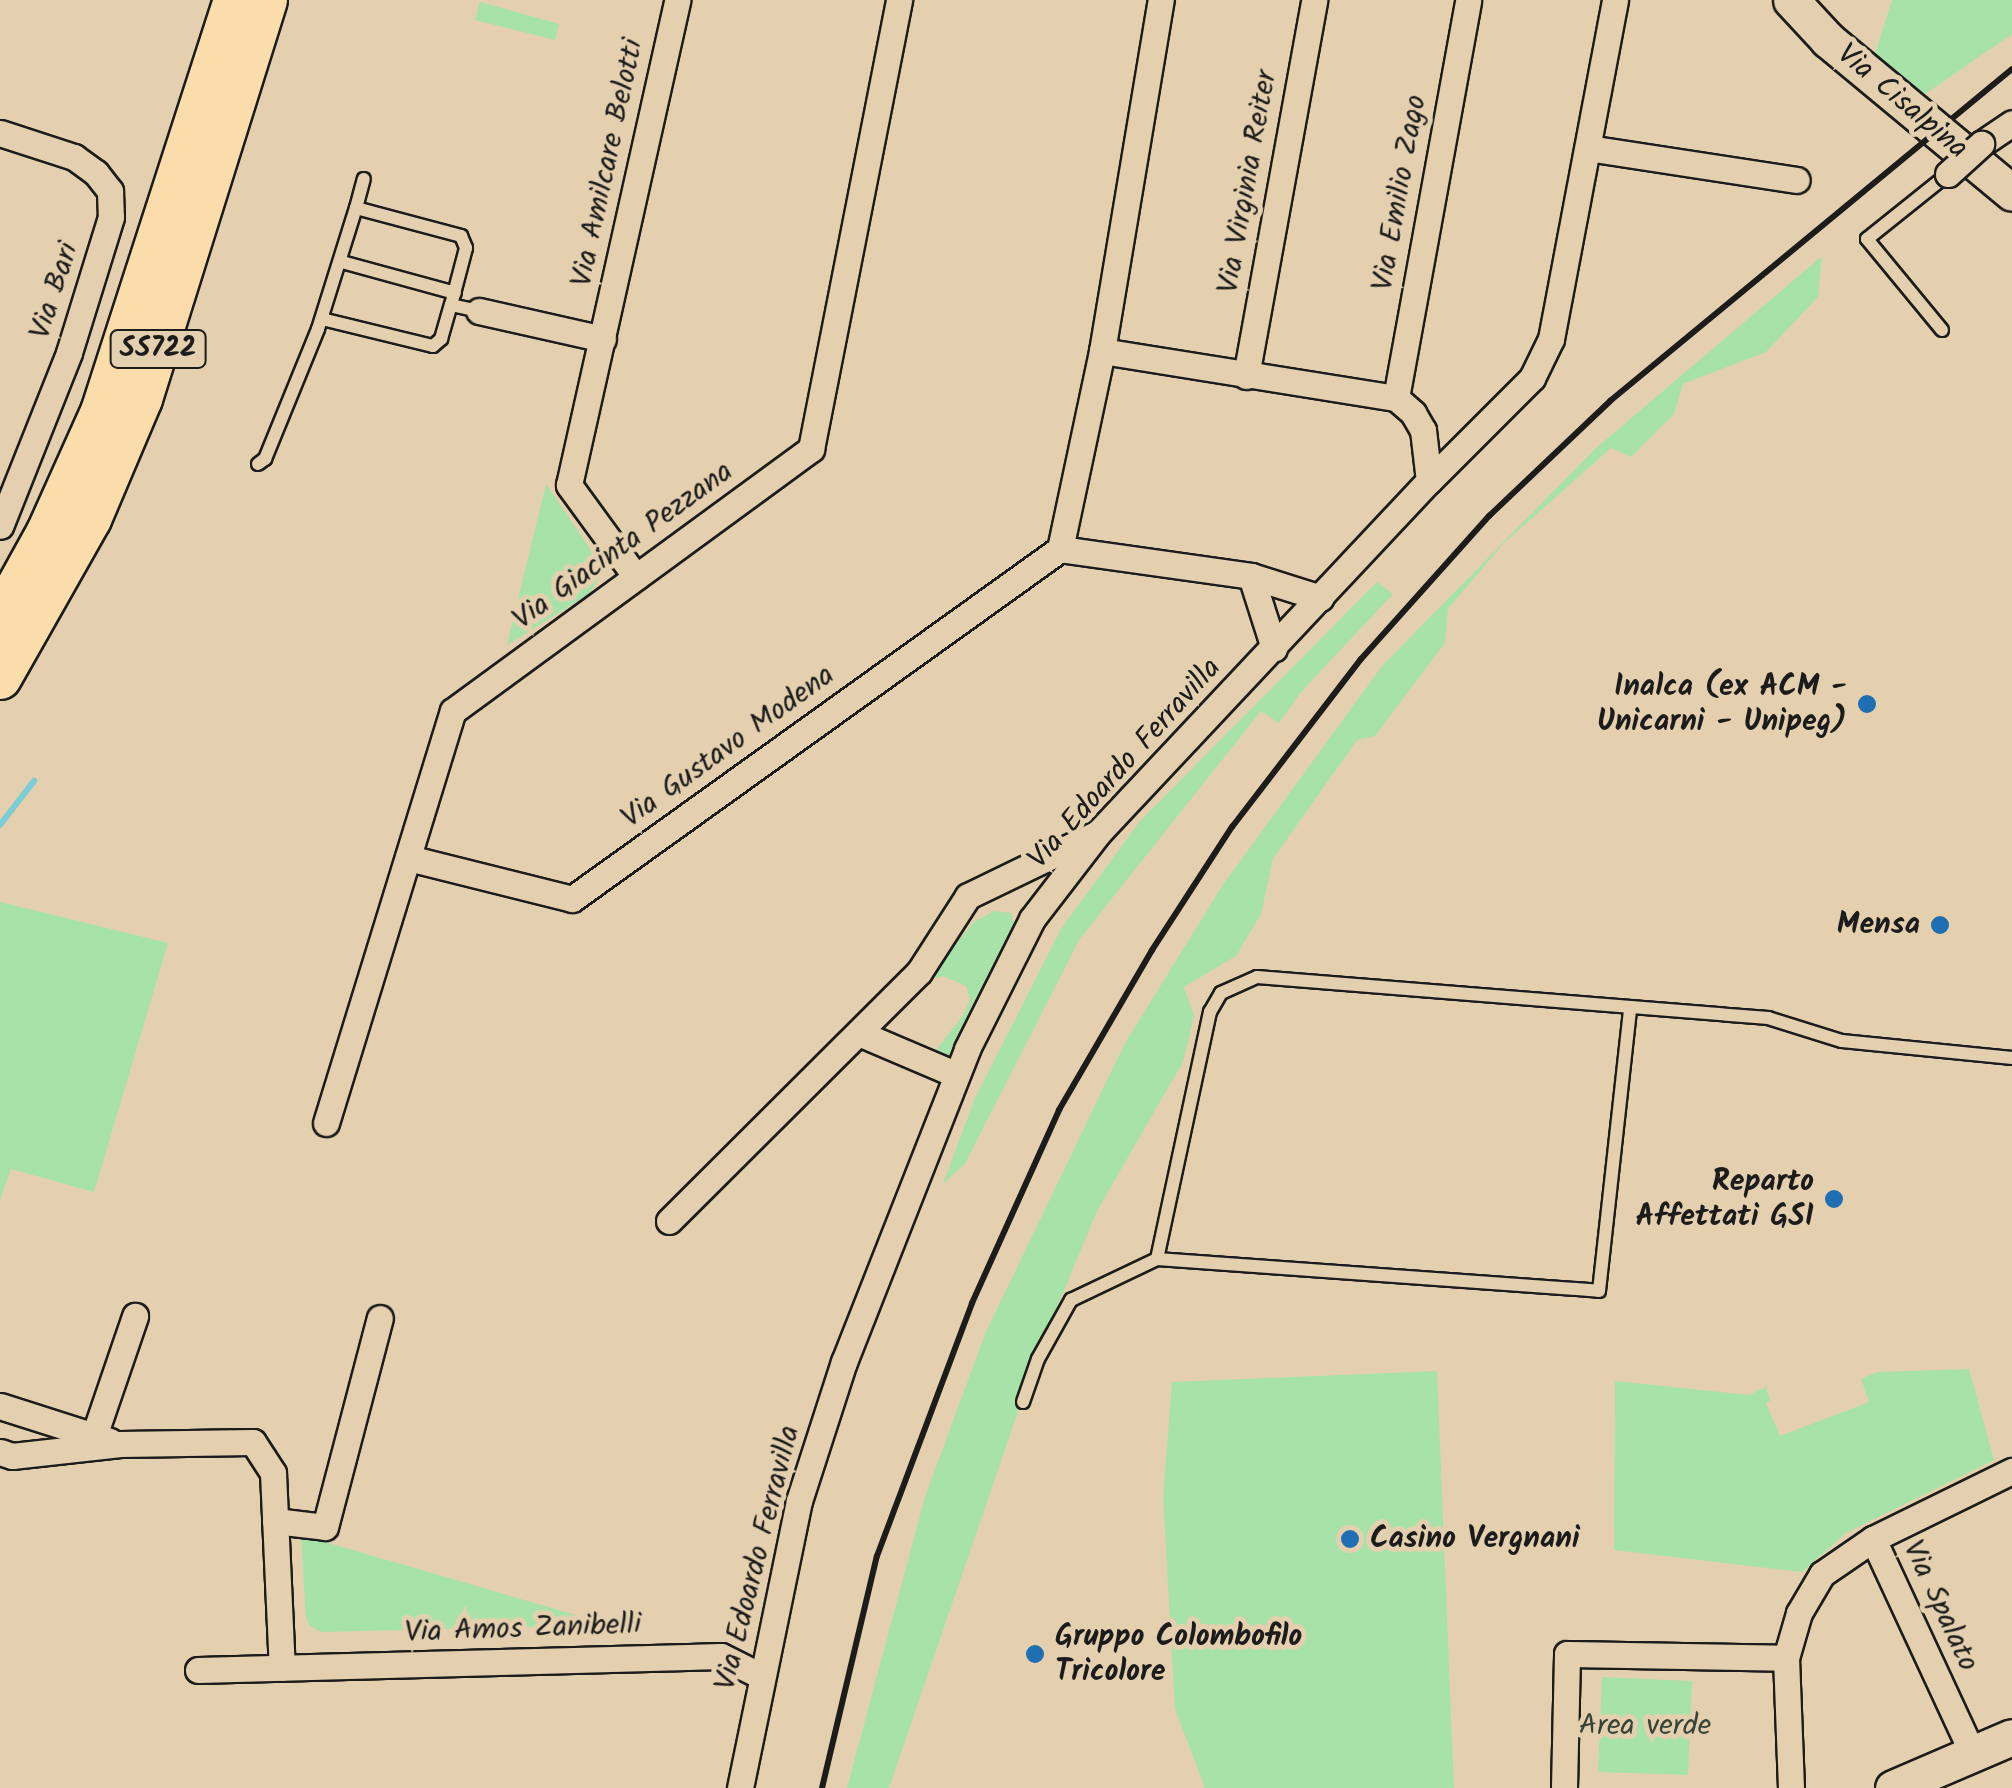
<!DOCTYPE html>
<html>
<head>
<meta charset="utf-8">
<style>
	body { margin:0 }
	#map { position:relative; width:2012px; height:1788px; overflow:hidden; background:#e4d0ae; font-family:Kalam,sans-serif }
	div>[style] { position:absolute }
	.green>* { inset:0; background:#a7e3a9 }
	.stream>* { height:6px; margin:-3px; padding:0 3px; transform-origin:3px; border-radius:3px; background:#7ccdd5 }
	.roads { filter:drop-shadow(2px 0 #1c1c1c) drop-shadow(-2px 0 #1c1c1c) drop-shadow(0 2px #1c1c1c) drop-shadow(0 -2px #1c1c1c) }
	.service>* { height:12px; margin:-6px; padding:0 6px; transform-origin:6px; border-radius:6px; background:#e4d0ae }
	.minor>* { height:25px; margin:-12.5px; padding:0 12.5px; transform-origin:12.5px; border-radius:12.5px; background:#e4d0ae }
	.secondary>* { height:35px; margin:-17.5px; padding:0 17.5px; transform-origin:17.5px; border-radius:17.5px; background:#e4d0ae }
	.trunk>* { height:42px; margin:-21px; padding:0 21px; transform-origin:21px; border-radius:21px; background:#fbddab }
	.rail>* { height:6px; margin:-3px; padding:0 3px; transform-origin:3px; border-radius:3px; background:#1c1c1c }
	.bridges { filter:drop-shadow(2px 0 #1c1c1c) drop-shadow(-2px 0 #1c1c1c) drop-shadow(0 2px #1c1c1c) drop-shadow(0 -2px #1c1c1c) }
	.minor-bridge>* { height:25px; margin:-12.5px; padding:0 12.5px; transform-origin:12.5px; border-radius:12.5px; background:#e4d0ae }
	.dots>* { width:28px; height:28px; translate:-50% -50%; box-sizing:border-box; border:5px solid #e4d0ae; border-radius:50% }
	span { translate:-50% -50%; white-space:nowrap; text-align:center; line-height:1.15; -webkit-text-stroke:10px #e4d0ae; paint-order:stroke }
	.shield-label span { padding:2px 8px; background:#e4d0ae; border:2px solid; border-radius:8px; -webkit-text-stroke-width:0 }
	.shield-label { font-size:28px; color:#1c1c1c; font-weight:700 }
	.street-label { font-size:30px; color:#1c1c1c }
	.poi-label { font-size:30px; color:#1c1c1c; font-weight:700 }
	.right { translate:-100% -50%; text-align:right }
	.left { translate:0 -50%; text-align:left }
	.park-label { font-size:30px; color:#384438 }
</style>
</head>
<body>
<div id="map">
	<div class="green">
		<i style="clip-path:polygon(1892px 0,2012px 0,2012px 34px,1918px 99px,1873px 60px)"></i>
		<i style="clip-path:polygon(480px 2px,559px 24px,555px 40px,475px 20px)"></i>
		<i style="clip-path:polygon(1822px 256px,1818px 297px,1766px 352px,1683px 384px,1674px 414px,1631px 457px,1611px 448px,1504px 543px,1448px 609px,1445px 643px,1375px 736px,1357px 740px,1273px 859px,1261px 914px,1236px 956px,1184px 987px,1194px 1016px,1183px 1062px,1097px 1211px,1038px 1353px,889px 1788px,847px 1788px,925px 1497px,985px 1334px,1124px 1045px,1222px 886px,1382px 666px,1596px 448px)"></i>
		<i style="clip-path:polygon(546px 484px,597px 559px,600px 577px,589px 594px,507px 645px)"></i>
		<i style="clip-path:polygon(1377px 582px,1393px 594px,1301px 692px,1279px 723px,1261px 711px,1079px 940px,965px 1164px,943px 1184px,975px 1098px,1061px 929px,1140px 821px)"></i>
		<i style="clip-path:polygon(0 902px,168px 943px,94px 1192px,11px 1169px,0 1200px)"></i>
		<i style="clip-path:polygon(994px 911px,1011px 913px,1016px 931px,974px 1001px,950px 1054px,933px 1054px,964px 1014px,970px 999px,966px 986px,953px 980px,942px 976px,924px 981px,974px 922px)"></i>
		<i style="clip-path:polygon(1969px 1369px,1994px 1460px,1846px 1533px,1802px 1572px,1614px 1550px,1615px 1381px,1749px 1395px,1766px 1387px,1770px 1401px,1766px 1403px,1780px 1436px,1869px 1402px,1861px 1379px,1877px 1372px)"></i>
		<i style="clip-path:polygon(1437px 1371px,1454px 1788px,1205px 1788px,1175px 1709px,1163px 1496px,1172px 1382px)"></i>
		<i style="clip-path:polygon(301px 1535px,610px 1625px,322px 1632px,310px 1626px,306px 1618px)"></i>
		<i style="clip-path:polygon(1602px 1677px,1692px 1681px,1688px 1775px,1598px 1772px)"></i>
	</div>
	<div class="stream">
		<i style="left:0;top:825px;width:56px;rotate:-52.3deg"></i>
	</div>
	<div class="roads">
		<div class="service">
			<i style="left:356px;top:208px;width:30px;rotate:-75deg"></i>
			<i style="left:342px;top:262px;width:117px;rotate:15.3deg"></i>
			<i style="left:322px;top:319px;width:114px;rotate:13.7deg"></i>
			<i style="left:433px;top:346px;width:11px;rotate:-41deg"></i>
			<i style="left:441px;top:339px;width:35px;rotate:-74deg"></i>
			<i style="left:1942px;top:330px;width:118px;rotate:-129.5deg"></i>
			<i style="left:1867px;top:239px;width:104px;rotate:-38.7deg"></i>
			<i style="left:258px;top:464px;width:9px;rotate:-36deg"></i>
			<i style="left:265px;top:459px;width:140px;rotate:-67.8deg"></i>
			<i style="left:318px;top:329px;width:127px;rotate:-72.6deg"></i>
			<i style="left:356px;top:208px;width:109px;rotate:14.9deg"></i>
			<i style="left:461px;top:236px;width:13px;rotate:67deg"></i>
			<i style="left:466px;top:248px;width:59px;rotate:104.7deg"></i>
			<i style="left:451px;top:305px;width:29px;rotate:12deg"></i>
			<i style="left:1157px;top:1259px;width:253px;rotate:-77.9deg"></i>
			<i style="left:1210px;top:1012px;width:22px;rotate:-60deg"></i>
			<i style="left:1221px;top:993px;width:39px;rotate:-24deg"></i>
			<i style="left:1257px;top:977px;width:513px;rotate:4.59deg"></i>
			<i style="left:1768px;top:1018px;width:77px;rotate:17.3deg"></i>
			<i style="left:1842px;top:1041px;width:171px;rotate:5.7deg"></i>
			<i style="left:1023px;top:1402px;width:46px;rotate:-70.8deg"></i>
			<i style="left:1038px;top:1359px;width:68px;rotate:-60.8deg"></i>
			<i style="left:1071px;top:1300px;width:95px;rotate:-25.5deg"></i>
			<i style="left:1157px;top:1259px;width:443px;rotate:4.1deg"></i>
			<i style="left:1599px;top:1291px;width:285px;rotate:-83.7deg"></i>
		</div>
		<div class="minor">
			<i style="left:0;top:133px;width:78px;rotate:18deg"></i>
			<i style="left:74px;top:157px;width:27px;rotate:36deg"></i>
			<i style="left:96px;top:173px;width:23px;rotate:52deg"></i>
			<i style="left:110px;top:191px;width:26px;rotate:88deg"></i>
			<i style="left:111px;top:217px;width:142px;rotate:107.2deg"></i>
			<i style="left:69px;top:353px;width:186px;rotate:111.7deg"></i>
			<i style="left:1981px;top:144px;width:37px;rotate:-34deg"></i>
			<i style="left:1588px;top:148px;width:211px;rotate:8.7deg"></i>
			<i style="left:479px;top:311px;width:127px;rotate:12.7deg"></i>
			<i style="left:1102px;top:351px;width:298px;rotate:9.1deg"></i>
			<i style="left:1396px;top:398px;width:23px;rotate:41deg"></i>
			<i style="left:1413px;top:413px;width:20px;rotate:60deg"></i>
			<i style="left:1423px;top:430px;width:51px;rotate:83.3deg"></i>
			<i style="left:1246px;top:376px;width:382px;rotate:-79.7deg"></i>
			<i style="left:1396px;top:398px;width:404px;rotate:-79.7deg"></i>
			<i style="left:1060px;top:549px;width:193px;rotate:8deg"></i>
			<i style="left:1251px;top:576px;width:73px;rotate:17.4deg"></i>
			<i style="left:1251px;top:576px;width:76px;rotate:72.3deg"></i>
			<i style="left:636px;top:577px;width:114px;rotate:-126.1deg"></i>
			<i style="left:569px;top:485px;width:497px;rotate:-77.4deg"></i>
			<i style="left:408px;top:858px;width:169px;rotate:14deg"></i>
			<i style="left:572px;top:899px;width:601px;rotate:-35.65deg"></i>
			<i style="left:1060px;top:549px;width:202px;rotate:-78deg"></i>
			<i style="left:1102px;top:351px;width:356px;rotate:-80.5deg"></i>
			<i style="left:861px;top:1034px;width:104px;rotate:23.1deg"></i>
			<i style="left:326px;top:1123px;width:431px;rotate:-72.9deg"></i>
			<i style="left:453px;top:711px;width:444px;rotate:-36.2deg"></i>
			<i style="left:811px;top:449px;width:458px;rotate:-78.9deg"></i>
			<i style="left:669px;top:1221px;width:353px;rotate:-44.9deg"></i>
			<i style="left:919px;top:972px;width:90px;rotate:-57.2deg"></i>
			<i style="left:968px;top:896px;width:140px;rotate:-25.8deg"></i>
			<i style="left:0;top:1406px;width:115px;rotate:17.7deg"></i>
			<i style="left:94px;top:1436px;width:127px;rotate:-71.1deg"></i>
			<i style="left:0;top:1452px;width:13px;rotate:18deg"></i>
			<i style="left:12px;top:1456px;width:109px;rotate:-6.3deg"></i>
			<i style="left:120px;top:1444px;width:133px;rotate:-0.9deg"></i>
			<i style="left:253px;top:1442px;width:37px;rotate:57deg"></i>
			<i style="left:273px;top:1473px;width:195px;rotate:87.4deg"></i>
			<i style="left:275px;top:1521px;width:50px;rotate:6.8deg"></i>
			<i style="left:325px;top:1527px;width:216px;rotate:-75.3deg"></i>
			<i style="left:1873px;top:1539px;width:237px;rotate:65.1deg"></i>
			<i style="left:198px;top:1670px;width:523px;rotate:-1.53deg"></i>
			<i style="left:721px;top:1656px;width:45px;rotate:26.6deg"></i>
			<i style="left:740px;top:1788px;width:293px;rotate:-78.4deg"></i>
			<i style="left:799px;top:1501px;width:146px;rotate:-72.1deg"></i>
			<i style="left:844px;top:1362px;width:336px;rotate:-68.5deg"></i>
			<i style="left:967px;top:1049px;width:145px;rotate:-63.4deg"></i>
			<i style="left:1032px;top:919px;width:110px;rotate:-52.4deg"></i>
			<i style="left:1099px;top:832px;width:482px;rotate:-46.8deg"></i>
			<i style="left:1429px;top:481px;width:146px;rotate:-45deg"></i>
			<i style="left:1532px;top:378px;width:43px;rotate:-64deg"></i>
			<i style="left:1551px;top:339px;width:345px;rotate:-79.3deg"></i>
			<i style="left:1564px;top:1788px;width:134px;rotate:-88.7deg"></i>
			<i style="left:1567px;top:1654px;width:219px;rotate:1deg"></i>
			<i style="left:1791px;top:1788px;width:130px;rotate:-92.2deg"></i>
			<i style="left:1786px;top:1658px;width:47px;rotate:-73.9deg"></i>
			<i style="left:1799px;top:1613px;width:45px;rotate:-59.5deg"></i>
			<i style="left:1822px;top:1574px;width:62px;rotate:-34.5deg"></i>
			<i style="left:1873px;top:1539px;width:155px;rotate:-26.1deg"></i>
		</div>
		<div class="secondary">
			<i style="left:1791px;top:0;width:54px;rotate:47.2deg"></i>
			<i style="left:1828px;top:40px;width:239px;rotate:39.7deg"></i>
			<i style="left:1893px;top:1788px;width:129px;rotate:-23.2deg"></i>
		</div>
		<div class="trunk">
			<i style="left:0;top:619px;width:99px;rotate:-61.1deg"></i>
			<i style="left:48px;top:532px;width:132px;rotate:-65.8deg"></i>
			<i style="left:102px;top:412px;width:433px;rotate:-72.1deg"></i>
			<i style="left:0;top:678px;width:183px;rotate:-60.5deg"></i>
			<i style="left:90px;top:519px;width:130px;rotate:-67deg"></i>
			<i style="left:141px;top:399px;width:418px;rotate:-72.6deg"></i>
		</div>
	</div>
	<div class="rail">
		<i style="left:822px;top:1788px;width:238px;rotate:-76.7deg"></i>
		<i style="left:877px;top:1556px;width:270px;rotate:-69.4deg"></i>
		<i style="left:972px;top:1303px;width:212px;rotate:-65.7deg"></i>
		<i style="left:1059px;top:1110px;width:185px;rotate:-59.8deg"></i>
		<i style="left:1152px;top:950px;width:147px;rotate:-57deg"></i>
		<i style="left:1232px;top:827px;width:212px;rotate:-52.5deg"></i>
		<i style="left:1361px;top:659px;width:192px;rotate:-48.2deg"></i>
		<i style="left:1489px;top:516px;width:167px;rotate:-43.5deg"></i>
		<i style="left:1610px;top:401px;width:521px;rotate:-39.55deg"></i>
	</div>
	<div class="bridges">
		<div class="minor-bridge">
			<i style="left:1948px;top:174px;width:45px;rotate:-42.3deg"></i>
		</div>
	</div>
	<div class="dots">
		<i style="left:1867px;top:704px;background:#1f6fb2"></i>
		<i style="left:1940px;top:925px;background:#1f6fb2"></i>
		<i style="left:1834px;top:1199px;background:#1f6fb2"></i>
		<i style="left:1350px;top:1539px;background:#1f6fb2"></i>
		<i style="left:1035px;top:1654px;background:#1f6fb2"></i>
	</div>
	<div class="shield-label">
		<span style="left:158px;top:349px">SS722</span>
	</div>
	<div class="street-label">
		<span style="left:1902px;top:102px;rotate:40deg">Via Cisalpina</span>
		<span style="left:608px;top:163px;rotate:-78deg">Via Amilcare Belotti</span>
		<span style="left:1248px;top:182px;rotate:-80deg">Via Virginia Reiter</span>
		<span style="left:1400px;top:193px;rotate:-80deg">Via Emilio Zago</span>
		<span style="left:55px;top:291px;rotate:-72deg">Via Bari</span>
		<span style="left:623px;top:546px;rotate:-36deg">Via Giacinta Pezzana</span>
		<span style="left:728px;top:747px;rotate:-36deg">Via Gustavo Modena</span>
		<span style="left:1125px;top:764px;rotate:-48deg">Via Edoardo Ferravilla</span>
		<span style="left:758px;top:1558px;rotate:-76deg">Via Edoardo Ferravilla</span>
		<span style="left:1940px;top:1606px;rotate:65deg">Via Spalato</span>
		<span style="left:523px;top:1629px;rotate:-2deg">Via Amos Zanibelli</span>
	</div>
	<div class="poi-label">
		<span class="right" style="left:1847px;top:704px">Inalca (ex ACM -<br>Unicarni - Unipeg)</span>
		<span class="right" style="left:1920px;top:925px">Mensa</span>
		<span class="right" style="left:1814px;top:1199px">Reparto<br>Affettati GSI</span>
		<span class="left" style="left:1370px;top:1539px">Casino Vergnani</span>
		<span class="left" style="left:1055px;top:1654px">Gruppo Colombofilo<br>Tricolore</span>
	</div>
	<div class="park-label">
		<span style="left:1645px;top:1726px">Area verde</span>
	</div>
</div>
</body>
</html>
